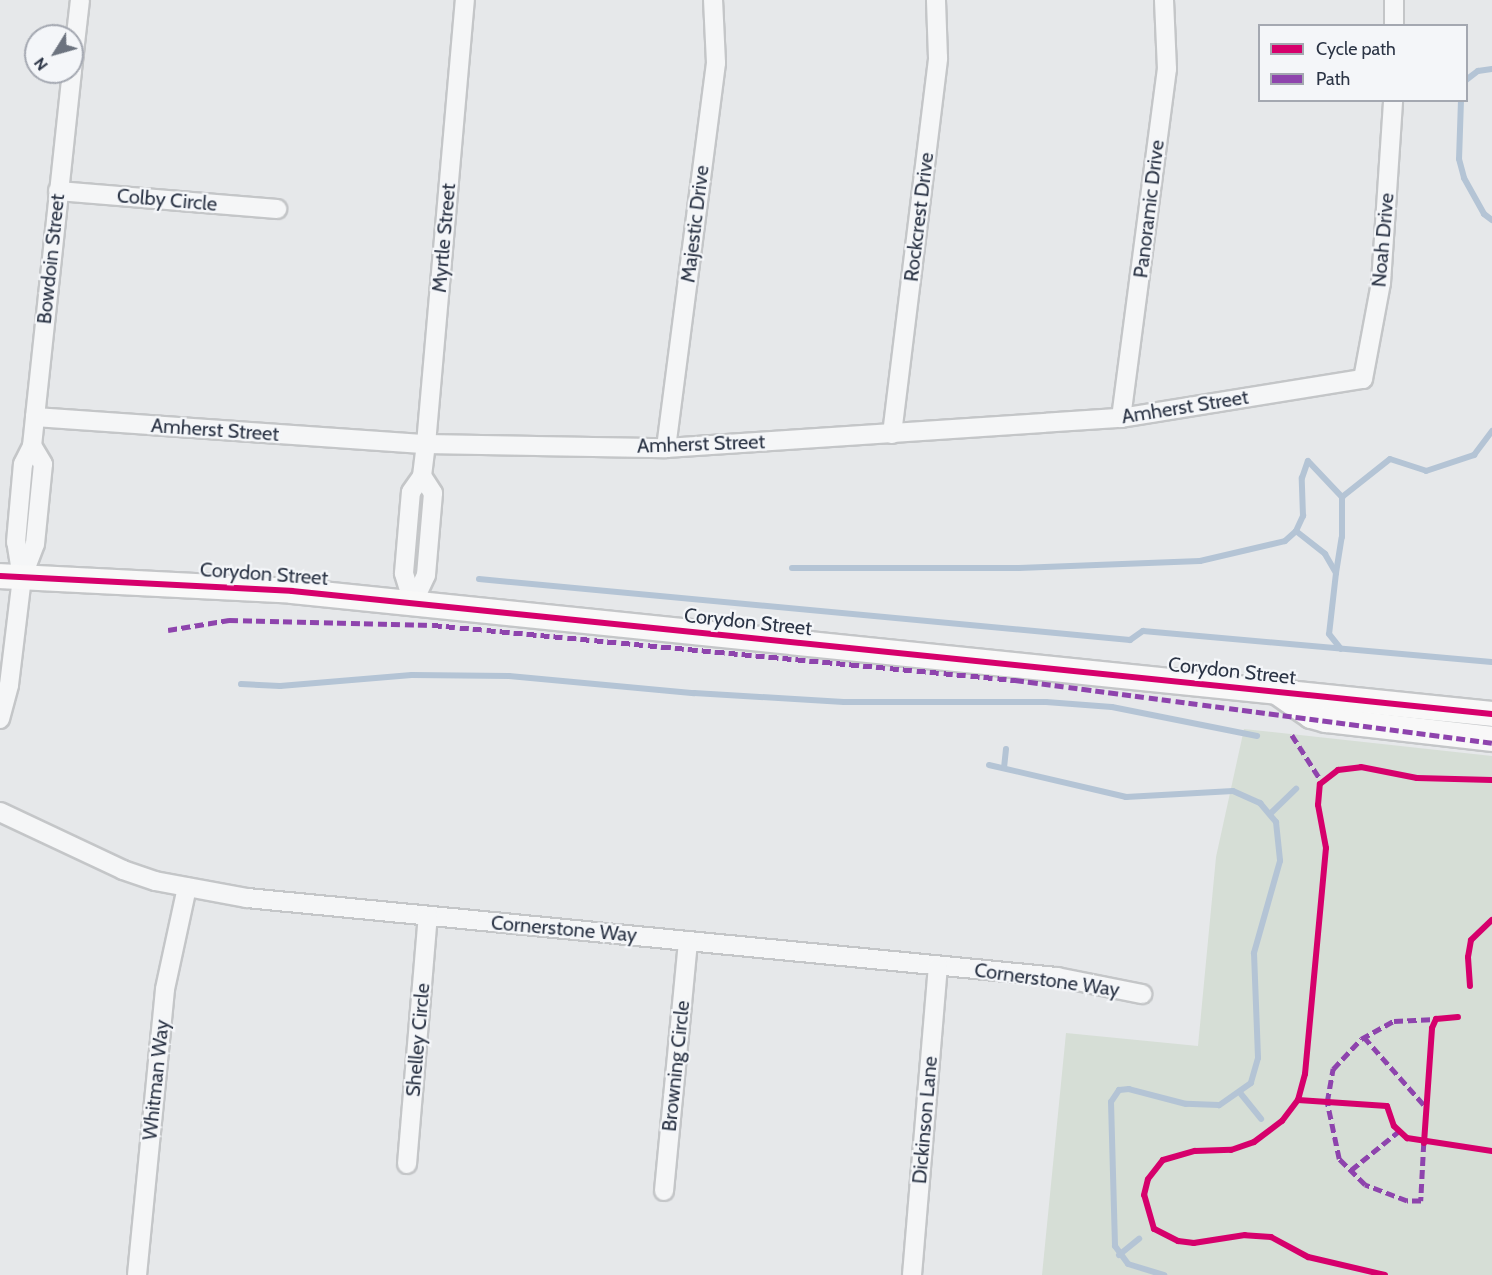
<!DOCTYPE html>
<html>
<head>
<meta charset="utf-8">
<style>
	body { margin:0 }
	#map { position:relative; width:1492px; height:1275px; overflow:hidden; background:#e6e8ea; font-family:Cabin,sans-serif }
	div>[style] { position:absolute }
	.green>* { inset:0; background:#d6ded6 }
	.stream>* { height:6px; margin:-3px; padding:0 3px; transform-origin:3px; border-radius:3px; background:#b4c4d5 }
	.roads { filter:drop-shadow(2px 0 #c4c6c8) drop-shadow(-2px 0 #c4c6c8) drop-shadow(0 2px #c4c6c8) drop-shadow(0 -2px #c4c6c8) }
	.minor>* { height:18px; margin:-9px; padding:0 9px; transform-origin:9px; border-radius:9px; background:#f5f6f7 }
	.secondary>* { height:24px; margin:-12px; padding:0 12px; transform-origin:12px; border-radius:12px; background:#f8f8f8 }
	.quiet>* { height:4.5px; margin-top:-2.25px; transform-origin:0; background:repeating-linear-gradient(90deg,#8e44ad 0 9px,transparent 0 13.5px) }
	.cycleway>* { height:6px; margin:-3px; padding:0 3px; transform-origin:3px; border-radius:3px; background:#d6006c }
	span { translate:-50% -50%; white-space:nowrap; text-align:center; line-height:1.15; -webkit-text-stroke:4.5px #f4f6f9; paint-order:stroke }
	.street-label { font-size:20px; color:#2b3445 }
	.legend { position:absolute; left:1258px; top:24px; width:210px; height:78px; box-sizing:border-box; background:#f4f6f9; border:2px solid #a4a8b1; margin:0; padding:8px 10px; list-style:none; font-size:18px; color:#2b3445 }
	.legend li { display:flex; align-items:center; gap:12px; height:30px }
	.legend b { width:30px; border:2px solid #a4a8b1 }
	.north { position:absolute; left:24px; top:24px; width:60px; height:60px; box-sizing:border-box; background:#f4f6f9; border:2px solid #a4a8b1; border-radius:50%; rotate:233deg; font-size:16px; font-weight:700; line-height:24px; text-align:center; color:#2b3445 }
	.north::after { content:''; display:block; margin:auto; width:21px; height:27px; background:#6c737f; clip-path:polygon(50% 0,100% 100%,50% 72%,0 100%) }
</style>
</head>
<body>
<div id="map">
	<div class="green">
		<i style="clip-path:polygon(1244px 729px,1492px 756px,1492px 1275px,1042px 1275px,1066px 1033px,1198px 1046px,1216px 857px)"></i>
	</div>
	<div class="stream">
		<i style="left:1466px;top:80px;width:15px;rotate:-37deg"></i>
		<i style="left:1478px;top:71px;width:14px;rotate:-8deg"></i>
		<i style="left:1461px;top:100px;width:59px;rotate:91.9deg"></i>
		<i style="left:1459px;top:159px;width:20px;rotate:75deg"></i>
		<i style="left:1464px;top:178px;width:41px;rotate:60.9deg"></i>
		<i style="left:1484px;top:214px;width:10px;rotate:37deg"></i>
		<i style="left:1296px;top:531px;width:37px;rotate:38deg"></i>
		<i style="left:1325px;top:554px;width:22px;rotate:60deg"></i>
		<i style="left:1336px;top:573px;width:61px;rotate:96.5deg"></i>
		<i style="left:1329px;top:634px;width:19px;rotate:51deg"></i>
		<i style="left:792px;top:568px;width:227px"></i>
		<i style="left:1019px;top:568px;width:181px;rotate:-2.2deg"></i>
		<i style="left:1200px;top:561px;width:87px;rotate:-13.2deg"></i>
		<i style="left:1285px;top:541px;width:15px;rotate:-42deg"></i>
		<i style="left:1296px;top:531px;width:17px;rotate:-65deg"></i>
		<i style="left:1303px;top:516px;width:38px;rotate:-92deg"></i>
		<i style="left:1302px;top:478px;width:18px;rotate:-71deg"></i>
		<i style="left:1308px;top:461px;width:50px;rotate:46.6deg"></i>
		<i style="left:1342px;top:497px;width:61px;rotate:-38.4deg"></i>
		<i style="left:1390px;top:459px;width:38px;rotate:18deg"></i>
		<i style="left:1426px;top:471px;width:51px;rotate:-18.4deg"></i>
		<i style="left:1474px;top:455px;width:30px;rotate:-53deg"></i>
		<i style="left:1336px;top:573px;width:36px;rotate:-81deg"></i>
		<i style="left:1342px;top:537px;width:40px;rotate:-90deg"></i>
		<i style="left:479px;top:579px;width:654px;rotate:5.35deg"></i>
		<i style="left:1130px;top:640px;width:16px;rotate:-35deg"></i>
		<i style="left:1143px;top:631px;width:350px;rotate:5.1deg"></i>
		<i style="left:241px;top:684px;width:39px;rotate:3deg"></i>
		<i style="left:280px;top:686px;width:132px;rotate:-4.8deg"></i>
		<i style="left:412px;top:675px;width:97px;rotate:0.6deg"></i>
		<i style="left:509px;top:676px;width:186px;rotate:5.3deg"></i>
		<i style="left:694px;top:693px;width:150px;rotate:3.4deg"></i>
		<i style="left:844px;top:702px;width:202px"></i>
		<i style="left:1046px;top:702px;width:66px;rotate:4.3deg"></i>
		<i style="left:1112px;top:707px;width:148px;rotate:11.3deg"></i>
		<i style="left:989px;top:765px;width:141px;rotate:13.1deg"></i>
		<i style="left:1126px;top:797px;width:107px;rotate:-3.2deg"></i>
		<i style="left:1233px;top:791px;width:30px;rotate:24deg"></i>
		<i style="left:1260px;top:803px;width:25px;rotate:50deg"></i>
		<i style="left:1276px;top:822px;width:39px;rotate:84deg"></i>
		<i style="left:1280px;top:861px;width:96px;rotate:105.8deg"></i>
		<i style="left:1254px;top:953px;width:105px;rotate:87.8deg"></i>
		<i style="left:1258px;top:1058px;width:26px;rotate:106deg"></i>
		<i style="left:1251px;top:1083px;width:39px;rotate:145deg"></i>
		<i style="left:1219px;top:1105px;width:33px;rotate:-178deg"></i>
		<i style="left:1186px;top:1104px;width:59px;rotate:-165.3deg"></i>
		<i style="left:1129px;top:1089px;width:10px;rotate:174deg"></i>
		<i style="left:1119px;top:1090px;width:14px;rotate:124deg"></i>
		<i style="left:1111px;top:1102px;width:144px;rotate:88.4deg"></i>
		<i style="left:1115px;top:1246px;width:22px;rotate:54deg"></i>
		<i style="left:1128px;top:1264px;width:38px;rotate:17deg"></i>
		<i style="left:1004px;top:768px;width:19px;rotate:-84deg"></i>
		<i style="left:1271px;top:813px;width:35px;rotate:-44deg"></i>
		<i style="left:1241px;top:1094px;width:32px;rotate:51deg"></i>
		<i style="left:1119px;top:1255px;width:26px;rotate:-39deg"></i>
	</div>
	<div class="roads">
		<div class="minor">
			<i style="left:1394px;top:26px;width:26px;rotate:-90deg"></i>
			<i style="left:72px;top:70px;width:70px;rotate:-83.5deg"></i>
			<i style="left:58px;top:191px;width:220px;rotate:4.7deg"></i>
			<i style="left:35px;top:417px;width:392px;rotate:4deg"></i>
			<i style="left:426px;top:444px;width:240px;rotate:1deg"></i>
			<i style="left:666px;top:448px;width:456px;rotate:-3.8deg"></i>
			<i style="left:1121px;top:418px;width:245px;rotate:-9.2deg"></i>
			<i style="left:1363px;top:379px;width:98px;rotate:-79.4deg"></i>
			<i style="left:1381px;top:283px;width:183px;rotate:-86.2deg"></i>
			<i style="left:1121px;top:418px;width:352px;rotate:-82.5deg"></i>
			<i style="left:1167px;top:69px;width:69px;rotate:-92.5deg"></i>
			<i style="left:892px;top:434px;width:379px;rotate:-83deg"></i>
			<i style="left:938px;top:58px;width:58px;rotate:-92deg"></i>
			<i style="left:666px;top:448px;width:388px;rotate:-82.6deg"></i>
			<i style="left:716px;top:63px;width:63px;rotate:-92.7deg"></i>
			<i style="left:22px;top:578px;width:36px;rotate:-99deg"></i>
			<i style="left:16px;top:542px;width:78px;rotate:-84.9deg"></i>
			<i style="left:23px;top:464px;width:20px;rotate:-63deg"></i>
			<i style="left:32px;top:446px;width:29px;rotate:-84deg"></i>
			<i style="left:35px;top:417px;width:347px;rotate:-83.9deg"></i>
			<i style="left:413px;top:603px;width:31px;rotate:-107deg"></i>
			<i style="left:404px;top:573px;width:81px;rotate:-85.1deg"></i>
			<i style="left:411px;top:492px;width:19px;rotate:-55deg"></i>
			<i style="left:422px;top:476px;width:32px;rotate:-83deg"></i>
			<i style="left:426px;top:444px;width:446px;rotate:-85deg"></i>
			<i style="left:413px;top:603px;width:31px;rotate:-65deg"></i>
			<i style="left:426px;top:575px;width:82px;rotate:-85.1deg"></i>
			<i style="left:433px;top:493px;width:20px;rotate:-123deg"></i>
			<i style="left:0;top:719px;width:35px;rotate:-75deg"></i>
			<i style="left:9px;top:685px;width:108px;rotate:-83.1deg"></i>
			<i style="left:22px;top:578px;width:36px;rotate:-69deg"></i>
			<i style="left:35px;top:544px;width:80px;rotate:-84.3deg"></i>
			<i style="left:43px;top:464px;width:21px;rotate:-121deg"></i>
			<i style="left:0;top:812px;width:136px;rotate:25.2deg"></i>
			<i style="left:123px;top:870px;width:34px;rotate:19deg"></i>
			<i style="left:155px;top:881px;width:94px;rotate:10.5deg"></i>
			<i style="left:247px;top:898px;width:814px;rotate:5.57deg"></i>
			<i style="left:1057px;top:977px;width:87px;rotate:11.3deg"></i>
			<i style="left:407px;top:1164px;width:249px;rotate:-85.2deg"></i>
			<i style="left:664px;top:1191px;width:251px;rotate:-84.5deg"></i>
			<i style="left:137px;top:1275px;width:287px;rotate:-84.4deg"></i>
			<i style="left:165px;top:989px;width:104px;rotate:-77.8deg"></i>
			<i style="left:912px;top:1275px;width:310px;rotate:-85.2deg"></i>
		</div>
		<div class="secondary">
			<i style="left:0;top:576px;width:292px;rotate:2.9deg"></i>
			<i style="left:292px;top:591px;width:1206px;rotate:5.85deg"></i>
			<i style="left:1278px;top:693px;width:40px;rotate:34.9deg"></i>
			<i style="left:1311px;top:716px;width:16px;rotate:15deg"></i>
			<i style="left:1326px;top:720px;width:167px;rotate:6.5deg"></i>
		</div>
	</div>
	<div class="quiet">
		<i style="left:168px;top:630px;width:62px;rotate:-9.3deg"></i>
		<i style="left:229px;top:620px;width:204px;rotate:1.4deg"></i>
		<i style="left:433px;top:625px;width:585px;rotate:5.4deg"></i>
		<i style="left:1015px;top:680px;width:481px;rotate:7.5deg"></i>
		<i style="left:1292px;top:735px;width:56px;rotate:57.4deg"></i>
		<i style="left:1364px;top:1037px;width:94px;rotate:48.5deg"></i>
		<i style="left:1424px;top:1143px;width:58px;rotate:93deg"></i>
		<i style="left:1421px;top:1201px;width:14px;rotate:180deg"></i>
		<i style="left:1407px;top:1201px;width:45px;rotate:-159.1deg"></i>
		<i style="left:1365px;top:1185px;width:37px;rotate:-135deg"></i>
		<i style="left:1339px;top:1159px;width:58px;rotate:-101.9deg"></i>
		<i style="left:1327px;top:1102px;width:34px;rotate:-80deg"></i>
		<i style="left:1333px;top:1069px;width:41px;rotate:-47deg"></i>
		<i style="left:1361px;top:1039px;width:38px;rotate:-29deg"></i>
		<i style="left:1394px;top:1021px;width:42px;rotate:-2.7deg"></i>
		<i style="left:1351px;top:1170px;width:62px;rotate:-39.1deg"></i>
	</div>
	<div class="cycleway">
		<i style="left:0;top:576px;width:292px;rotate:2.9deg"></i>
		<i style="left:292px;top:591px;width:1206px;rotate:5.85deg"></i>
		<i style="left:1470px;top:986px;width:29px;rotate:-94deg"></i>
		<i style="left:1468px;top:957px;width:17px;rotate:-80deg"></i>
		<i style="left:1471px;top:940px;width:29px;rotate:-44deg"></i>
		<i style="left:1298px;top:1100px;width:89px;rotate:3.9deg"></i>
		<i style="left:1387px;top:1106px;width:21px;rotate:71deg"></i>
		<i style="left:1394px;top:1126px;width:18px;rotate:43deg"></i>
		<i style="left:1407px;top:1138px;width:86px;rotate:8.7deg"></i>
		<i style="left:1424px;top:1143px;width:115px;rotate:-86deg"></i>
		<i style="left:1432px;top:1028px;width:10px;rotate:-66deg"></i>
		<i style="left:1436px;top:1019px;width:22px;rotate:-5deg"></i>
		<i style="left:1385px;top:1275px;width:79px;rotate:-166.8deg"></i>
		<i style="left:1308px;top:1257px;width:42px;rotate:-151.6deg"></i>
		<i style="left:1271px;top:1237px;width:26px;rotate:-176deg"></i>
		<i style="left:1245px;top:1235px;width:52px;rotate:171.1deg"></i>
		<i style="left:1194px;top:1243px;width:16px;rotate:-173deg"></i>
		<i style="left:1178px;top:1241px;width:27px;rotate:-153deg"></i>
		<i style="left:1154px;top:1229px;width:35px;rotate:-106deg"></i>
		<i style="left:1144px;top:1195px;width:16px;rotate:-76deg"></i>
		<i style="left:1148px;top:1179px;width:24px;rotate:-52deg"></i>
		<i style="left:1163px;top:1160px;width:33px;rotate:-16deg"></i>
		<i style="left:1195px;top:1151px;width:36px;rotate:-2deg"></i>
		<i style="left:1231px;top:1150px;width:24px;rotate:-19deg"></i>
		<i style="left:1254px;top:1142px;width:35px;rotate:-37deg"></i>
		<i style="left:1282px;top:1121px;width:26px;rotate:-53deg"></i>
		<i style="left:1298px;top:1100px;width:27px;rotate:-75deg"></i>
		<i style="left:1305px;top:1074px;width:227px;rotate:-84.7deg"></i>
		<i style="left:1326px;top:848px;width:44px;rotate:-100.5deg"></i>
		<i style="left:1318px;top:805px;width:21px;rotate:-85deg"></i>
		<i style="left:1320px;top:784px;width:23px;rotate:-38deg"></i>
		<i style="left:1338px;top:770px;width:23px;rotate:-7deg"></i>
		<i style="left:1361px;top:767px;width:57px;rotate:11.1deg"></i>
		<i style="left:1417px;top:778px;width:75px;rotate:1.5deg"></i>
	</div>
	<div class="street-label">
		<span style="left:167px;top:200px;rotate:5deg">Colby Circle</span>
		<span style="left:1149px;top:209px;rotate:-83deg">Panoramic Drive</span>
		<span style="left:919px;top:217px;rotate:-83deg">Rockcrest Drive</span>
		<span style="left:695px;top:224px;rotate:-83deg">Majestic Drive</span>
		<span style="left:444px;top:238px;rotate:-85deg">Myrtle Street</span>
		<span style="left:1383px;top:240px;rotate:-85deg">Noah Drive</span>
		<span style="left:51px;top:259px;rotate:-84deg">Bowdoin Street</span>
		<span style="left:1185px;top:407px;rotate:-9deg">Amherst Street</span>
		<span style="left:215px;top:430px;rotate:4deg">Amherst Street</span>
		<span style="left:701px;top:444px;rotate:-2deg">Amherst Street</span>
		<span style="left:264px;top:574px;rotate:4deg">Corydon Street</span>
		<span style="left:748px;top:622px;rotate:6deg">Corydon Street</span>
		<span style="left:1232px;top:671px;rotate:6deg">Corydon Street</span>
		<span style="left:564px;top:929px;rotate:5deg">Cornerstone Way</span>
		<span style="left:1047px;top:980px;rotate:8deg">Cornerstone Way</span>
		<span style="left:418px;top:1040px;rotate:-85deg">Shelley Circle</span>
		<span style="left:676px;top:1066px;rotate:-84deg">Browning Circle</span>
		<span style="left:156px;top:1080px;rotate:-84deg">Whitman Way</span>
		<span style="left:925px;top:1120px;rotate:-85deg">Dickinson Lane</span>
	</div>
	<ul class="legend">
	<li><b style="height:8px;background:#d6006c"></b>Cycle path</li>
	<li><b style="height:8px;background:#8e44ad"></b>Path</li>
	</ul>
	<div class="north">N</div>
</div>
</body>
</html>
